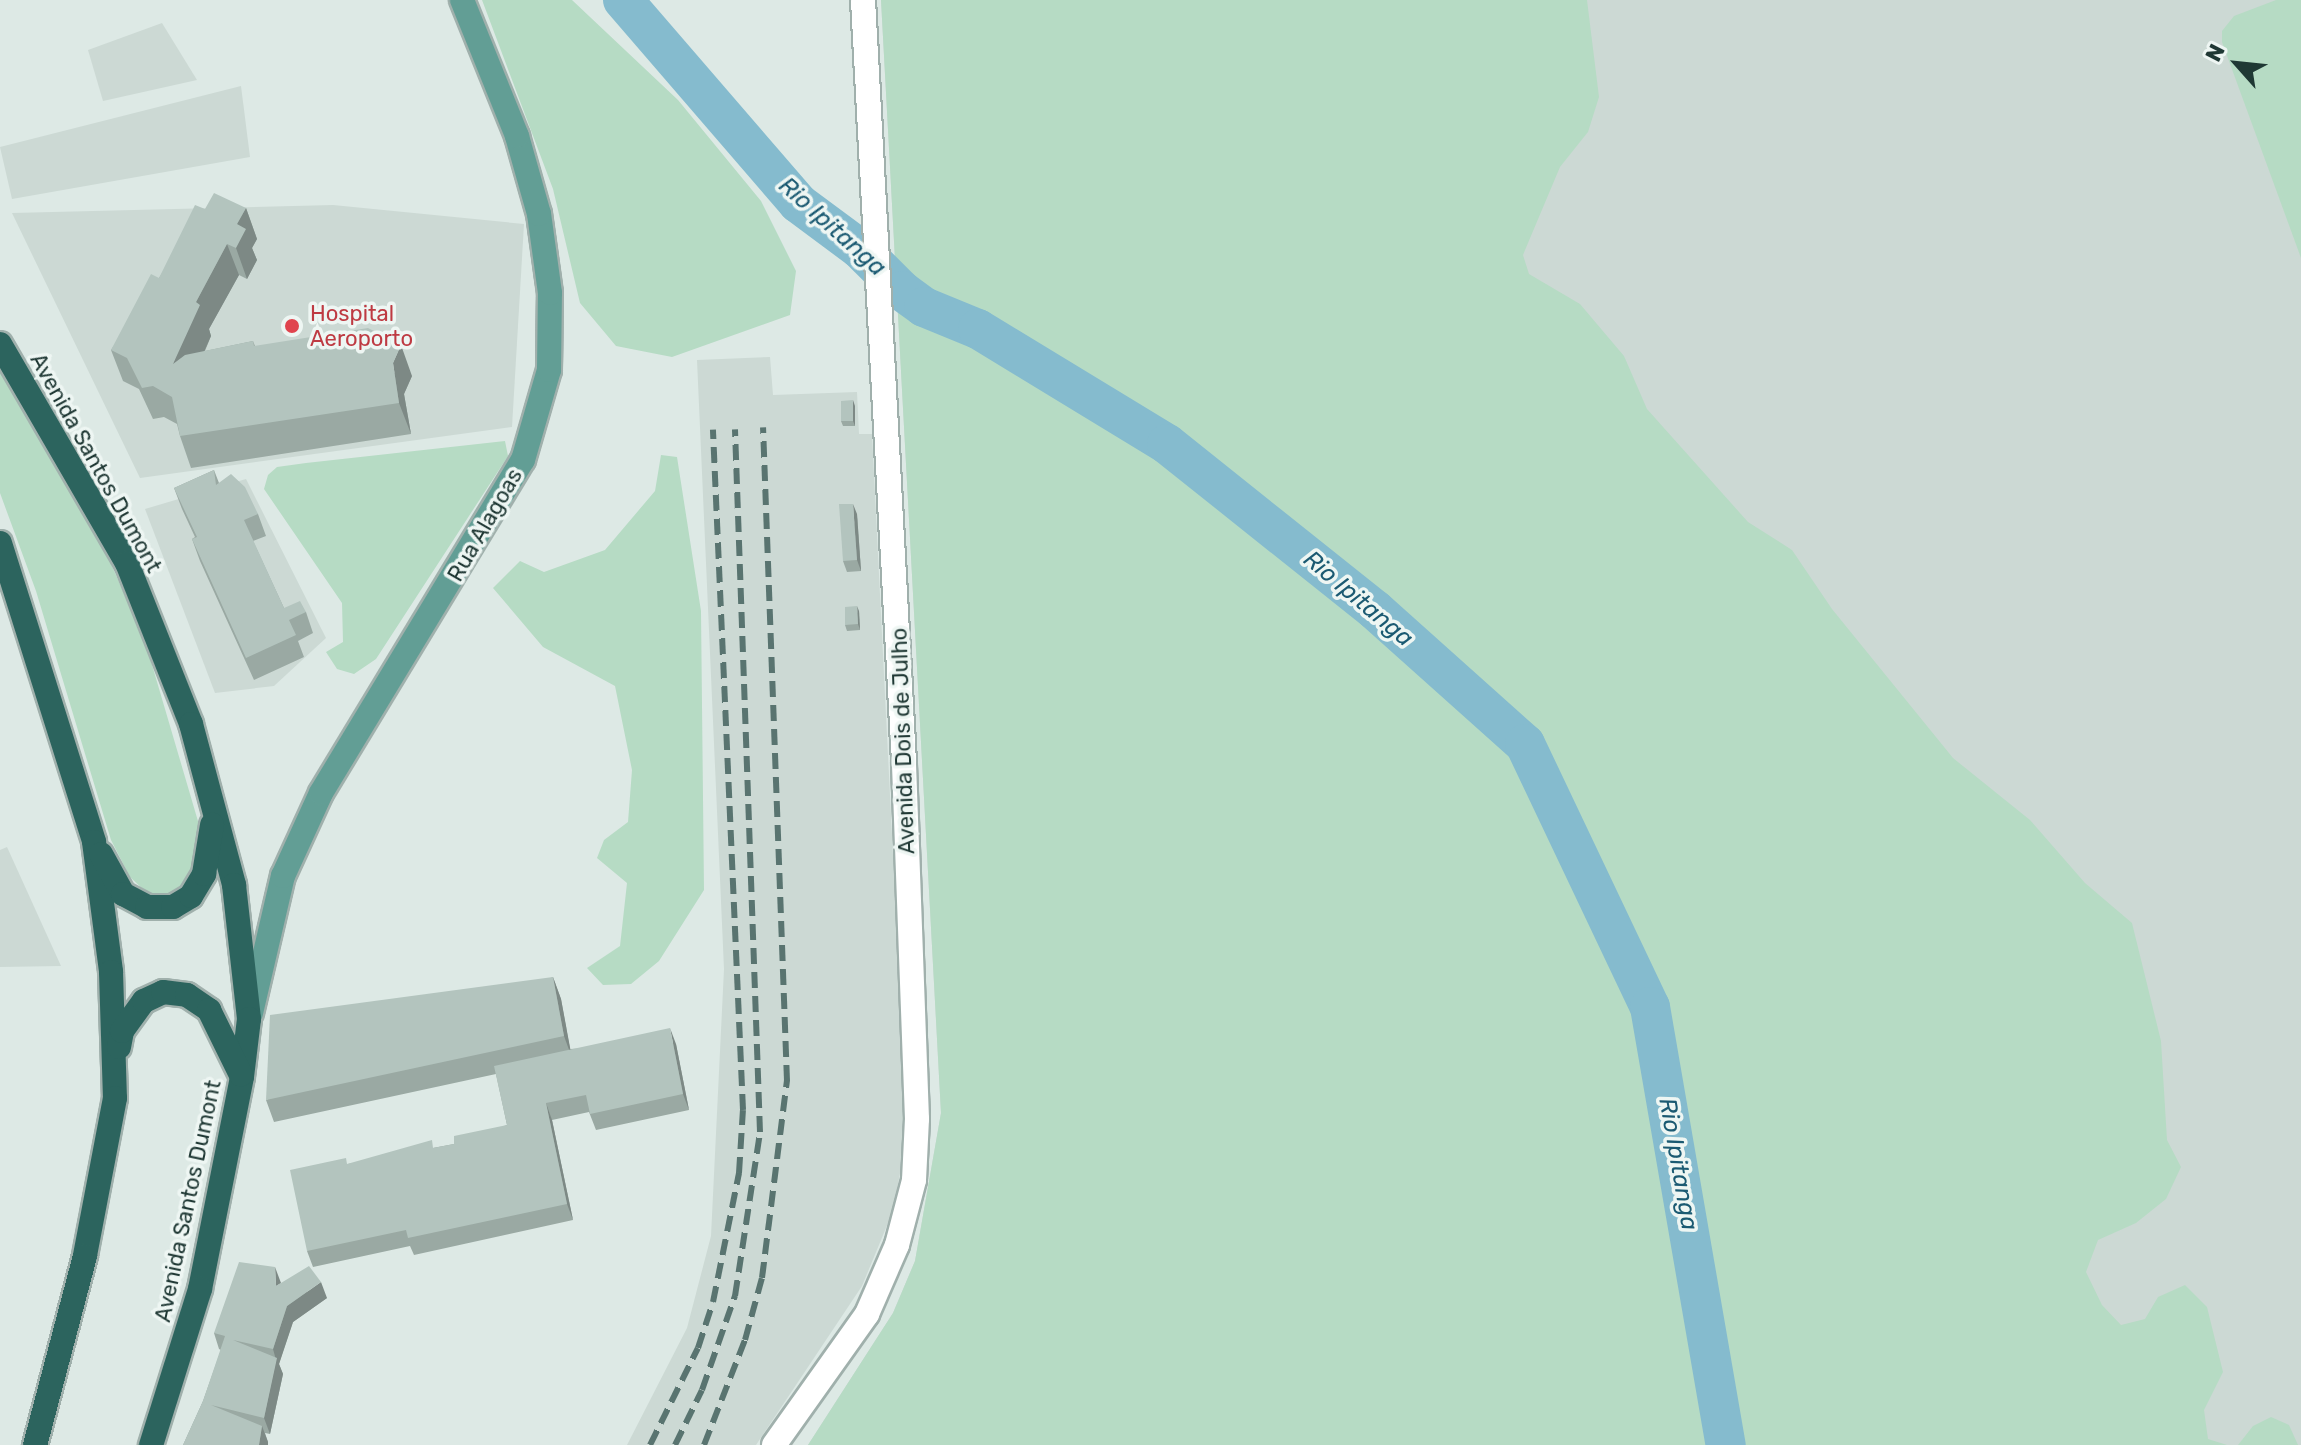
<!DOCTYPE html>
<html>
<head>
<meta charset="utf-8">
<style>
	body { margin:0 }
	#map { position:relative; width:2301px; height:1445px; overflow:hidden; background:#dde9e5; font-family:Rubik,sans-serif }
	div>[style] { position:absolute }
	.built>* { inset:0; background:#ccd9d4 }
	.green>* { inset:0; background:#b6dbc4 }
	.river>* { height:40px; margin:-20px; padding:0 20px; transform-origin:20px; border-radius:20px; background:#85bbce }
	.roads { filter:drop-shadow(2px 0 #a0b0ac) drop-shadow(-2px 0 #a0b0ac) drop-shadow(0 2px #a0b0ac) drop-shadow(0 -2px #a0b0ac) }
	.minor>* { height:24px; margin:-12px; padding:0 12px; transform-origin:12px; border-radius:12px; background:#fff }
	.major>* { height:24px; margin:-12px; padding:0 12px; transform-origin:12px; border-radius:12px; background:#629e95 }
	.highway>* { height:24px; margin:-12px; padding:0 12px; transform-origin:12px; border-radius:12px; background:#2c645e }
	.rail>* { height:6px; margin-top:-3px; transform-origin:0; background:repeating-linear-gradient(90deg,#597470 0 16px,transparent 0 24px) }
	.wall>* { inset:0; background:#9aa9a3 }
	.shaded-wall>* { inset:0; background:#7d8985 }
	.building>* { inset:0; background:#b3c4be }
	.dots>* { width:22px; height:22px; translate:-50% -50%; box-sizing:border-box; border:4px solid #eef6f3; border-radius:50% }
	span { translate:-50% -50%; white-space:nowrap; text-align:center; line-height:1.15; -webkit-text-stroke:7px #eef6f3; paint-order:stroke }
	.health-label { font-size:22px; color:#be3a42 }
	.left { translate:0 -50%; text-align:left }
	.street-label { font-size:22px; color:#1f3834 }
	.water-label { font-size:24px; color:#1b5a72; font-style:italic }
	.north { position:absolute; left:2197px; top:24px; width:80px; height:80px; -webkit-text-stroke:6px #eef6f3; paint-order:stroke; rotate:297deg; font-size:22px; font-weight:700; line-height:32px; text-align:center; color:#1f3834 }
	.north::after { content:''; display:block; margin:auto; width:28px; height:36px; background:#1f3834; clip-path:polygon(50% 0,100% 100%,50% 72%,0 100%) }
</style>
</head>
<body>
<div id="map">
	<div class="built">
		<i style="clip-path:polygon(881px 0,2301px 0,2301px 1445px,808px 1445px,893px 1313px,915px 1261px,941px 1113px)"></i>
		<i style="clip-path:polygon(162px 23px,197px 80px,103px 101px,88px 50px)"></i>
		<i style="clip-path:polygon(241px 86px,250px 157px,12px 199px,0 147px)"></i>
		<i style="clip-path:polygon(333px 205px,524px 224px,512px 427px,140px 478px,12px 213px)"></i>
		<i style="clip-path:polygon(770px 357px,773px 395px,857px 392px,859px 434px,872px 434px,907px 1136px,893px 1211px,862px 1286px,756px 1445px,627px 1445px,687px 1328px,711px 1236px,724px 969px,697px 360px)"></i>
		<i style="clip-path:polygon(246px 479px,326px 638px,274px 686px,215px 693px,145px 509px)"></i>
		<i style="clip-path:polygon(7px 847px,61px 966px,0 967px,0 850px)"></i>
	</div>
	<div class="green">
		<i style="clip-path:polygon(482px 0,572px 0,678px 100px,761px 201px,796px 271px,790px 315px,672px 357px,616px 346px,580px 303px,553px 189px)"></i>
		<i style="clip-path:polygon(881px 0,1587px 0,1599px 97px,1588px 132px,1560px 167px,1523px 255px,1529px 274px,1580px 304px,1624px 356px,1647px 409px,1748px 522px,1792px 550px,1832px 609px,1953px 758px,2030px 820px,2085px 883px,2132px 923px,2161px 1041px,2167px 1140px,2181px 1167px,2166px 1199px,2136px 1223px,2098px 1240px,2086px 1272px,2102px 1305px,2121px 1325px,2145px 1319px,2158px 1297px,2185px 1285px,2207px 1307px,2223px 1372px,2204px 1410px,2208px 1439px,2227px 1445px,808px 1445px,893px 1313px,915px 1261px,941px 1113px)"></i>
		<i style="clip-path:polygon(2276px 0,2301px 0,2301px 258px,2222px 42px,2222px 31px,2234px 16px)"></i>
		<i style="clip-path:polygon(0 364px,108px 557px,145px 641px,200px 828px,200px 864px,174px 896px,147px 893px,130px 877px,111px 840px,36px 591px,0 493px)"></i>
		<i style="clip-path:polygon(505px 441px,508px 456px,376px 659px,354px 674px,337px 669px,326px 652px,343px 642px,342px 603px,264px 489px,268px 475px,277px 467px,306px 463px)"></i>
		<i style="clip-path:polygon(661px 455px,677px 457px,701px 611px,704px 890px,659px 961px,631px 984px,603px 985px,587px 968px,620px 946px,627px 883px,597px 858px,604px 840px,628px 822px,632px 770px,615px 686px,543px 647px,493px 588px,520px 561px,544px 572px,605px 550px,655px 491px)"></i>
		<i style="clip-path:polygon(2271px 1417px,2289px 1425px,2298px 1445px,2238px 1445px,2253px 1426px)"></i>
	</div>
	<div class="river">
		<i style="left:623px;top:0;width:268px;rotate:49.2deg"></i>
		<i style="left:798px;top:203px;width:77px;rotate:36.6deg"></i>
		<i style="left:860px;top:249px;width:59px;rotate:45deg"></i>
		<i style="left:902px;top:291px;width:27px;rotate:36deg"></i>
		<i style="left:924px;top:307px;width:58px;rotate:22.2deg"></i>
		<i style="left:978px;top:329px;width:221px;rotate:31.3deg"></i>
		<i style="left:1167px;top:444px;width:266px;rotate:38.6deg"></i>
		<i style="left:1375px;top:610px;width:201px;rotate:41.8deg"></i>
		<i style="left:1525px;top:744px;width:291px;rotate:64.6deg"></i>
		<i style="left:1650px;top:1007px;width:445px;rotate:80.2deg"></i>
	</div>
	<div class="roads">
		<div class="minor">
			<i style="left:774px;top:1445px;width:161px;rotate:-54.6deg"></i>
			<i style="left:867px;top:1314px;width:75px;rotate:-66.5deg"></i>
			<i style="left:897px;top:1245px;width:67px;rotate:-75.3deg"></i>
			<i style="left:914px;top:1180px;width:61px;rotate:-87.2deg"></i>
			<i style="left:917px;top:1119px;width:357px;rotate:-92.1deg"></i>
			<i style="left:904px;top:762px;width:763px;rotate:-93.08deg"></i>
		</div>
		<div class="major">
			<i style="left:251px;top:1013px;width:141px;rotate:-76.9deg"></i>
			<i style="left:283px;top:876px;width:91px;rotate:-65.4deg"></i>
			<i style="left:321px;top:793px;width:389px;rotate:-58.8deg"></i>
			<i style="left:523px;top:460px;width:94px;rotate:-73.9deg"></i>
			<i style="left:549px;top:370px;width:77px;rotate:-89.3deg"></i>
			<i style="left:550px;top:293px;width:80px;rotate:-97.9deg"></i>
			<i style="left:539px;top:214px;width:81px;rotate:-105.8deg"></i>
			<i style="left:517px;top:136px;width:147px;rotate:-112deg"></i>
		</div>
		<div class="highway">
			<i style="left:0;top:344px;width:253px;rotate:59.9deg"></i>
			<i style="left:127px;top:563px;width:173px;rotate:68.3deg"></i>
			<i style="left:191px;top:724px;width:167px;rotate:75deg"></i>
			<i style="left:234px;top:885px;width:135px;rotate:83.6deg"></i>
			<i style="left:249px;top:1019px;width:58px;rotate:96.9deg"></i>
			<i style="left:242px;top:1077px;width:216px;rotate:101.2deg"></i>
			<i style="left:200px;top:1289px;width:164px;rotate:107.4deg"></i>
			<i style="left:0;top:543px;width:313px;rotate:72.5deg"></i>
			<i style="left:94px;top:842px;width:131px;rotate:82.5deg"></i>
			<i style="left:111px;top:972px;width:126px;rotate:88.2deg"></i>
			<i style="left:115px;top:1098px;width:161px;rotate:100.8deg"></i>
			<i style="left:85px;top:1256px;width:196px;rotate:104.8deg"></i>
			<i style="left:101px;top:854px;width:46px;rotate:61.2deg"></i>
			<i style="left:123px;top:894px;width:27px;rotate:28deg"></i>
			<i style="left:147px;top:907px;width:26px"></i>
			<i style="left:173px;top:907px;width:21px;rotate:-31deg"></i>
			<i style="left:191px;top:896px;width:26px;rotate:-59deg"></i>
			<i style="left:204px;top:874px;width:50px;rotate:-80.7deg"></i>
			<i style="left:119px;top:1047px;width:16px;rotate:-79deg"></i>
			<i style="left:122px;top:1031px;width:37px;rotate:-54deg"></i>
			<i style="left:144px;top:1001px;width:21px;rotate:-25deg"></i>
			<i style="left:163px;top:992px;width:24px;rotate:7deg"></i>
			<i style="left:187px;top:995px;width:27px;rotate:34deg"></i>
			<i style="left:209px;top:1010px;width:72px;rotate:63.8deg"></i>
		</div>
	</div>
	<div class="rail">
		<i style="left:650px;top:1445px;width:108px;rotate:-63.7deg"></i>
		<i style="left:698px;top:1348px;width:48px;rotate:-71.9deg"></i>
		<i style="left:713px;top:1302px;width:132px;rotate:-78.6deg"></i>
		<i style="left:739px;top:1173px;width:63px;rotate:-86.4deg"></i>
		<i style="left:743px;top:1110px;width:681px;rotate:-92.53deg"></i>
		<i style="left:675px;top:1445px;width:61px;rotate:-63.9deg"></i>
		<i style="left:702px;top:1390px;width:100px;rotate:-70.7deg"></i>
		<i style="left:735px;top:1296px;width:166px;rotate:-81.3deg"></i>
		<i style="left:760px;top:1132px;width:703px;rotate:-92.04deg"></i>
		<i style="left:704px;top:1445px;width:113px;rotate:-68.7deg"></i>
		<i style="left:745px;top:1340px;width:64px;rotate:-74.7deg"></i>
		<i style="left:762px;top:1278px;width:199px;rotate:-82.8deg"></i>
		<i style="left:787px;top:1081px;width:654px;rotate:-92.1deg"></i>
	</div>
	<div class="wall">
		<i style="clip-path:polygon(246px 208px,257px 239px,252px 248px,257px 260px,247px 279px,239px 275px,209px 329px,211px 336px,205px 351px,253px 341px,255px 346px,412px 376px,404px 394px,411px 434px,191px 468px,180px 436px,177px 424px,164px 417px,153px 419px,139px 389px,123px 381px,111px 350px,205px 209px)"></i>
		<i style="clip-path:polygon(855px 406px,855px 426px,843px 426px,841px 421px)"></i>
		<i style="clip-path:polygon(214px 470px,219px 483px,258px 514px,266px 536px,253px 541px,284px 608px,306px 612px,313px 633px,298px 641px,304px 657px,254px 680px,200px 561px,192px 539px,195px 537px,182px 509px,174px 488px)"></i>
		<i style="clip-path:polygon(857px 514px,861px 571px,847px 572px,843px 561px)"></i>
		<i style="clip-path:polygon(859px 611px,860px 630px,847px 631px,845px 625px)"></i>
		<i style="clip-path:polygon(553px 977px,561px 999px,570px 1049px,676px 1044px,689px 1110px,596px 1130px,589px 1112px,552px 1120px,573px 1220px,414px 1255px,410px 1246px,313px 1267px,307px 1251px,348px 1164px,454px 1144px,507px 1125px,496px 1074px,274px 1122px,266px 1100px)"></i>
		<i style="clip-path:polygon(281px 1283px,327px 1298px,293px 1322px,279px 1364px,283px 1374px,270px 1434px,265px 1433px,268px 1442px,268px 1445px,183px 1445px,203px 1401px,221px 1350px,219px 1349px,214px 1333px)"></i>
	</div>
	<div class="shaded-wall">
		<i style="clip-path:polygon(246px 208px,257px 239px,252px 248px,257px 260px,247px 279px,236px 248px,237px 224px)"></i>
		<i style="clip-path:polygon(227px 244px,239px 275px,209px 329px,211px 336px,185px 395px,173px 364px,196px 302px)"></i>
		<i style="clip-path:polygon(401px 345px,412px 376px,404px 394px,411px 434px,399px 403px,393px 363px)"></i>
		<i style="clip-path:polygon(853px 400px,855px 406px,855px 426px,853px 421px)"></i>
		<i style="clip-path:polygon(853px 504px,857px 514px,861px 571px,857px 560px)"></i>
		<i style="clip-path:polygon(857px 606px,859px 611px,860px 630px,858px 624px)"></i>
		<i style="clip-path:polygon(553px 977px,561px 999px,572px 1058px,564px 1036px)"></i>
		<i style="clip-path:polygon(670px 1028px,676px 1044px,689px 1110px,683px 1094px)"></i>
		<i style="clip-path:polygon(546px 1103px,552px 1120px,573px 1220px,567px 1204px)"></i>
		<i style="clip-path:polygon(275px 1267px,281px 1283px,276px 1286px)"></i>
		<i style="clip-path:polygon(321px 1282px,327px 1298px,293px 1322px,279px 1364px,283px 1374px,270px 1434px,264px 1418px,276px 1360px,273px 1349px,287px 1306px)"></i>
		<i style="clip-path:polygon(262px 1426px,268px 1442px,268px 1445px,259px 1445px)"></i>
	</div>
	<div class="building">
		<i style="clip-path:polygon(214px 193px,246px 208px,237px 224px,246px 229px,236px 248px,227px 244px,196px 302px,200px 305px,173px 364px,185px 355px,253px 341px,254px 346px,368px 328px,401px 345px,393px 363px,399px 403px,180px 436px,172px 397px,153px 386px,142px 388px,127px 358px,111px 350px,151px 274px,159px 278px,195px 205px,205px 209px)"></i>
		<i style="clip-path:polygon(853px 400px,853px 421px,841px 421px,841px 401px)"></i>
		<i style="clip-path:polygon(214px 470px,216px 485px,231px 474px,245px 487px,258px 514px,244px 520px,284px 608px,300px 601px,306px 612px,289px 620px,296px 635px,246px 658px,192px 539px,197px 537px,174px 488px)"></i>
		<i style="clip-path:polygon(839px 504px,853px 504px,857px 560px,843px 561px)"></i>
		<i style="clip-path:polygon(857px 606px,858px 624px,845px 625px,845px 607px)"></i>
		<i style="clip-path:polygon(553px 977px,564px 1036px,266px 1100px,270px 1015px)"></i>
		<i style="clip-path:polygon(670px 1028px,683px 1094px,590px 1114px,586px 1095px,546px 1103px,567px 1204px,408px 1238px,406px 1230px,307px 1251px,290px 1170px,346px 1158px,347px 1164px,432px 1140px,433px 1148px,454px 1144px,454px 1136px,507px 1125px,494px 1066px)"></i>
		<i style="clip-path:polygon(239px 1262px,275px 1267px,276px 1286px,309px 1266px,321px 1282px,287px 1306px,273px 1349px,233px 1340px,277px 1358px,264px 1418px,211px 1405px,262px 1426px,259px 1445px,183px 1445px,203px 1401px,225px 1336px,214px 1333px)"></i>
	</div>
	<div class="dots">
		<i style="left:292px;top:326px;background:#e0444e"></i>
	</div>
	<div class="health-label">
		<span class="left" style="left:310px;top:326px">Hospital<br>Aeroporto</span>
	</div>
	<div class="street-label">
		<span style="left:96px;top:463px;rotate:61deg">Avenida Santos Dumont</span>
		<span style="left:485px;top:525px;rotate:-60deg">Rua Alagoas</span>
		<span style="left:903px;top:741px;rotate:-92deg">Avenida Dois de Julho</span>
		<span style="left:188px;top:1201px;rotate:-78deg">Avenida Santos Dumont</span>
	</div>
	<div class="water-label">
		<span style="left:832px;top:227px;rotate:42deg">Rio Ipitanga</span>
		<span style="left:1358px;top:599px;rotate:40deg">Rio Ipitanga</span>
		<span style="left:1678px;top:1164px;rotate:80deg">Rio Ipitanga</span>
	</div>
	<div class="north">N</div>
</div>
</body>
</html>
